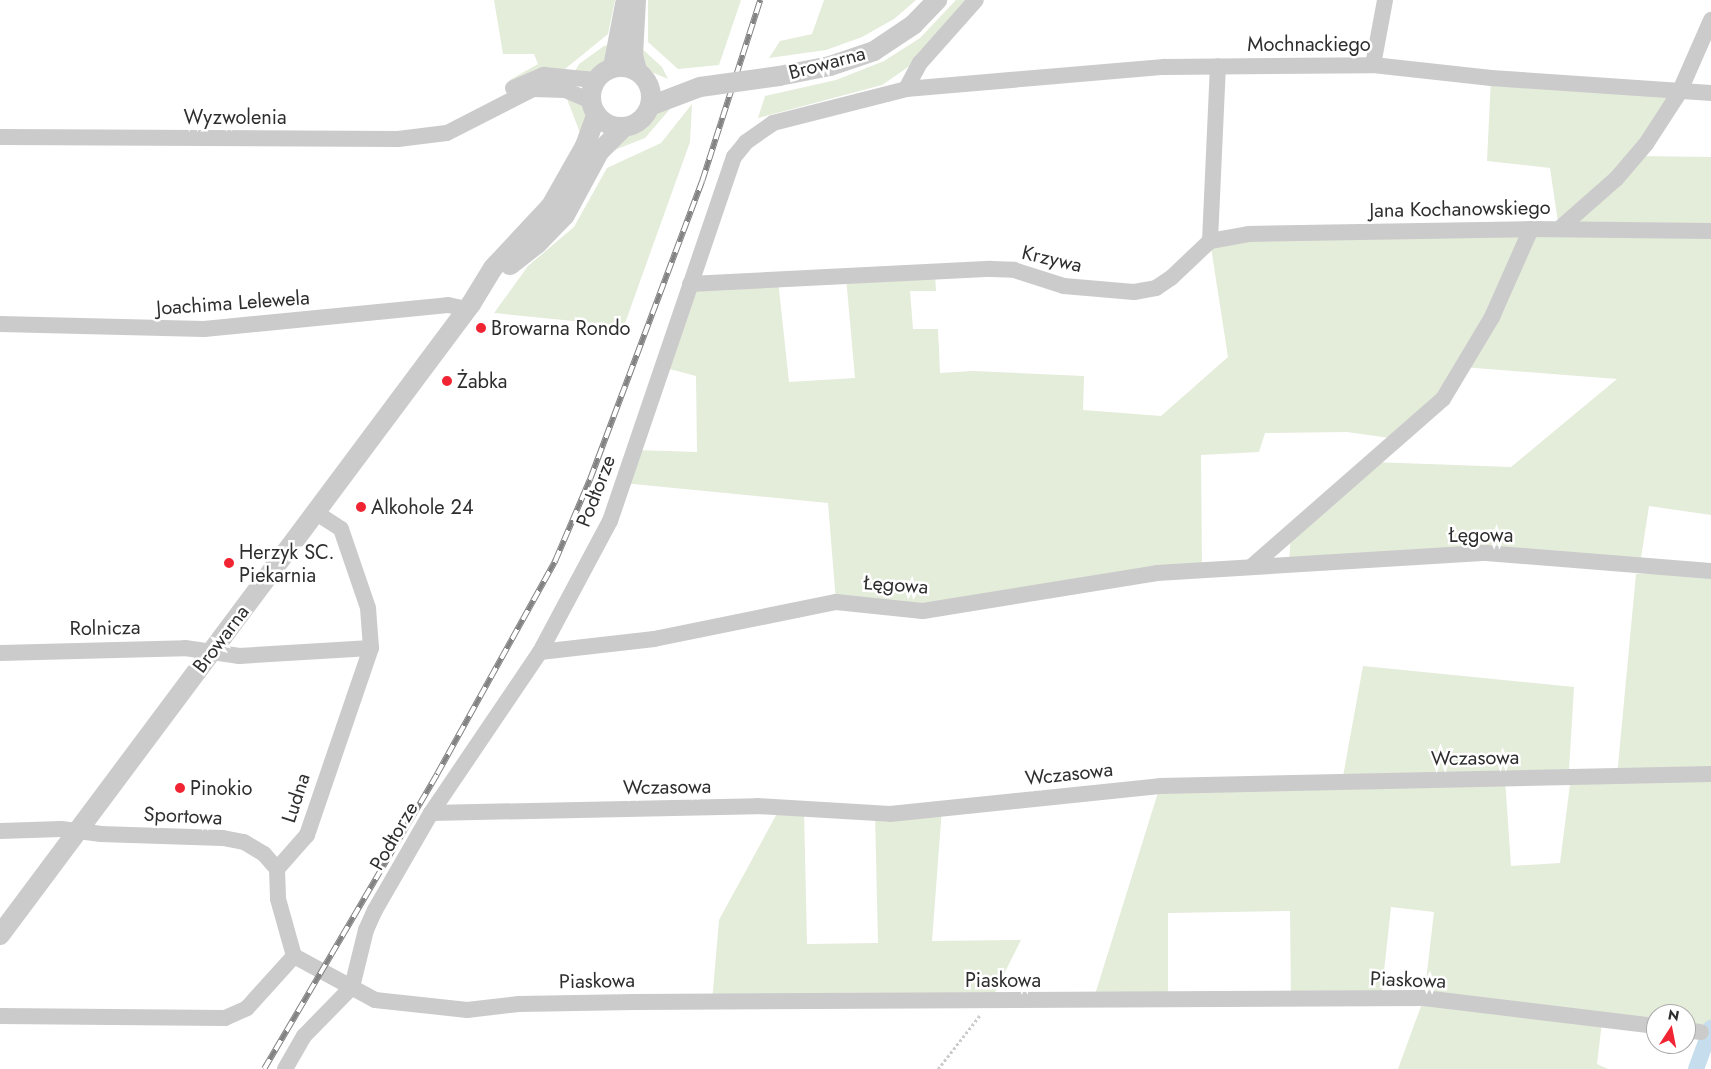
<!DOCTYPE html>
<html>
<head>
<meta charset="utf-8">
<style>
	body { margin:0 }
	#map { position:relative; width:1711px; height:1069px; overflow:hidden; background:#fff; font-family:Jost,sans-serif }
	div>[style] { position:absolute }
	.green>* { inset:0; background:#e4ecda }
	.canal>* { height:16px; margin:-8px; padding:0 8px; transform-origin:8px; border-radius:8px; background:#c5dded }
	.path>* { height:2.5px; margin-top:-1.25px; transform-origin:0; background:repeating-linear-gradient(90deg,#cbcbcb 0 2.5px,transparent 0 5px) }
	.minor>* { height:16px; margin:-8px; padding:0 8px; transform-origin:8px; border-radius:8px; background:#cbcbcb }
	.tertiary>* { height:20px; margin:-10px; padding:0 10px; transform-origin:10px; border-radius:10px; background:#cbcbcb }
	.tertiary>.ring { margin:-10px; padding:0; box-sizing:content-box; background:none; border:20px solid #cbcbcb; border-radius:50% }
	.rail>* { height:5.5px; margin-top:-2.75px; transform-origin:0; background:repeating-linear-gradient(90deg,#fff 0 11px,#838383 0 22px); box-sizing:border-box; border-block:1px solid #838383 }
	.tertiary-bridge>* { height:20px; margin:-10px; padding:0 10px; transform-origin:10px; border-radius:10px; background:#cbcbcb }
	.dots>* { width:14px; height:14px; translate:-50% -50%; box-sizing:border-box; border:2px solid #fff; border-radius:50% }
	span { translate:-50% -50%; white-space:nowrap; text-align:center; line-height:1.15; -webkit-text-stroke:5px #fff; paint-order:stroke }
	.street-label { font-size:20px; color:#2e2e2e }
	.poi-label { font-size:20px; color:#2e2e2e }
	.left { translate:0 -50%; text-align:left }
	.north { position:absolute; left:1646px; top:1004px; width:50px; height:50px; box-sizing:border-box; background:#fff; border:1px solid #ababab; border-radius:50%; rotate:11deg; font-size:14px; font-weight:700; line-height:20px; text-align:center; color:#2e2e2e }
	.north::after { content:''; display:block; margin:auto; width:18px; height:22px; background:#f02432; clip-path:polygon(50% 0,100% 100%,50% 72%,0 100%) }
</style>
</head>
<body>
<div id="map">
	<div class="green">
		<i style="clip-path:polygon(494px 0,615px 0,608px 34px,565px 69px,508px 81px,538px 64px,534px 54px,503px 54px)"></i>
		<i style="clip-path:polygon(648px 0,741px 0,719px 65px,678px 69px,648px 42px)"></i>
		<i style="clip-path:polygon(824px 0,916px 0,894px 19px,862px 37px,826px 50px,769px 58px,780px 41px,812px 34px)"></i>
		<i style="clip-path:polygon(956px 0,966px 0,914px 63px,882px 85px,758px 118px,765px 96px,836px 80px,884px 61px,920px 38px)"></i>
		<i style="clip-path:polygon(613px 44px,609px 59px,603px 65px,591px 72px,574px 73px,579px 64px,604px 46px)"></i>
		<i style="clip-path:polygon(640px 47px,662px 67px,668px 79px,649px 71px,644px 65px)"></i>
		<i style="clip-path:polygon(1491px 78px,1682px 88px,1636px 156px,1711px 157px,1711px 515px,1649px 506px,1641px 558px,1486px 553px,1289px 565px,1291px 532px,1372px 462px,1511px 467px,1617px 379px,1463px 367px,1397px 439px,1347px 432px,1265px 433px,1259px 452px,1201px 455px,1202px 570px,923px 611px,836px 602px,828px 503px,623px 483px,634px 450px,697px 452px,696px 376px,662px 367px,690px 284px,778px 280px,789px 382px,855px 378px,846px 277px,935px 274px,936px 291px,910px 291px,913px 329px,938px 329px,940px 373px,973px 371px,1084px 376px,1083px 410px,1161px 416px,1228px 357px,1210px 241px,1559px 229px,1550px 168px,1487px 161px)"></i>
		<i style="clip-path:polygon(567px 99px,583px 106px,586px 112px,588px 119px,582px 138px)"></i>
		<i style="clip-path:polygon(692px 104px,690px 142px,624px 326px,494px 313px,528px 266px,574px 227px,607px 168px,661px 143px)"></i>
		<i style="clip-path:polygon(670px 109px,645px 138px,612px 151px,622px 136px,641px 129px,655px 113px)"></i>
		<i style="clip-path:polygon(1711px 572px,1711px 1026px,1708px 1034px,1686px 1030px,1686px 1014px,1656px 1014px,1656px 1026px,1602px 1022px,1597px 1064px,1608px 1069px,1398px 1069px,1424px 998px,1434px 912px,1391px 907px,1381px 999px,1291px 1001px,1290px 911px,1168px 913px,1168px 1000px,1093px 1001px,1160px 786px,1342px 782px,1363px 666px,1574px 687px,1569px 770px,1505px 779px,1511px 866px,1560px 863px,1570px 784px,1617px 776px,1636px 574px)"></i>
		<i style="clip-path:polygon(780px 808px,804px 809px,807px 944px,878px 943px,875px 813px,942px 808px,932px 941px,1021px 940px,990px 1002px,712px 1002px,719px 920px)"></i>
	</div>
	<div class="canal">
		<i style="left:1696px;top:1069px;width:44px;rotate:-69.9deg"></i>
	</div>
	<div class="path">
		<i style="left:938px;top:1069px;width:68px;rotate:-52.1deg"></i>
	</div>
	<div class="minor">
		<i style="left:1373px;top:65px;width:66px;rotate:-79.5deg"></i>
		<i style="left:513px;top:88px;width:34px;rotate:-23deg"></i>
		<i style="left:544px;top:75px;width:51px;rotate:5.6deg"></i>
		<i style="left:906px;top:89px;width:259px;rotate:-4.9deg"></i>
		<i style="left:1164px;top:67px;width:209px;rotate:-0.5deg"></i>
		<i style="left:1373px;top:65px;width:119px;rotate:6.3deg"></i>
		<i style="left:1491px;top:78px;width:221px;rotate:3.9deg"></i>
		<i style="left:0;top:137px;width:398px;rotate:0.3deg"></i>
		<i style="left:398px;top:139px;width:49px;rotate:-7deg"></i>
		<i style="left:447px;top:133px;width:97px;rotate:-27.1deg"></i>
		<i style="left:533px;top:89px;width:32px;rotate:2deg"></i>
		<i style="left:565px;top:90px;width:28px;rotate:23deg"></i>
		<i style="left:1559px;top:229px;width:76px;rotate:-41.3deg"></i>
		<i style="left:1616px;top:179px;width:46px;rotate:-49.4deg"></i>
		<i style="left:1646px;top:144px;width:61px;rotate:-57.1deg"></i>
		<i style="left:1679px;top:93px;width:80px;rotate:-66.3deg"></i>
		<i style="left:1210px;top:241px;width:39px;rotate:-10deg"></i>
		<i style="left:1248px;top:234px;width:283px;rotate:-1deg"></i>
		<i style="left:1531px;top:229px;width:180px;rotate:0.6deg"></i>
		<i style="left:690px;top:284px;width:301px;rotate:-2.9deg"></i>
		<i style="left:991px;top:269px;width:23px;rotate:2deg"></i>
		<i style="left:1014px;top:270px;width:52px;rotate:17.7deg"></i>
		<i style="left:1064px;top:286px;width:70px;rotate:4.9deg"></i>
		<i style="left:1134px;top:292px;width:22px;rotate:-10deg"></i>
		<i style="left:1156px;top:288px;width:18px;rotate:-34deg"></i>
		<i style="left:1171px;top:278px;width:54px;rotate:-43.5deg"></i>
		<i style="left:1210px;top:241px;width:175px;rotate:-87.4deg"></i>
		<i style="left:0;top:324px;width:204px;rotate:1.4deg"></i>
		<i style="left:204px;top:329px;width:245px;rotate:-5.6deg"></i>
		<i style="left:448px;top:305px;width:19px;rotate:12deg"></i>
		<i style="left:315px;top:512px;width:31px;rotate:33deg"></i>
		<i style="left:341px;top:529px;width:83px;rotate:71.1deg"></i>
		<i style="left:368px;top:608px;width:40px;rotate:85.7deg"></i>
		<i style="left:371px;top:648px;width:198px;rotate:108.9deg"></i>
		<i style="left:307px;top:835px;width:45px;rotate:131.4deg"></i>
		<i style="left:277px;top:869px;width:30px;rotate:88deg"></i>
		<i style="left:278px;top:899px;width:59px;rotate:74.3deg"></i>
		<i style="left:294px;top:956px;width:92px;rotate:28.5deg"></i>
		<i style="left:375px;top:1000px;width:93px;rotate:6.2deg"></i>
		<i style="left:467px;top:1010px;width:52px;rotate:-6.6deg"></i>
		<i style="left:519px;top:1004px;width:115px;rotate:-1deg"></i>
		<i style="left:634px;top:1002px;width:790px;rotate:-0.29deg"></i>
		<i style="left:1424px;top:998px;width:234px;rotate:6.9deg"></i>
		<i style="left:1251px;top:567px;width:255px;rotate:-41.2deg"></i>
		<i style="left:1443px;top:399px;width:96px;rotate:-59.1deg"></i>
		<i style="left:1492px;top:317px;width:96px;rotate:-66.1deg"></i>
		<i style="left:540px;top:652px;width:115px;rotate:-6.5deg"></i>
		<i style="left:654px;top:639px;width:186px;rotate:-11.5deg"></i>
		<i style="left:836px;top:602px;width:87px;rotate:5.9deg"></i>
		<i style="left:923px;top:611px;width:237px;rotate:-9.2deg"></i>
		<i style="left:1157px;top:573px;width:330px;rotate:-3.5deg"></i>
		<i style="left:1486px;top:553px;width:226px;rotate:4.6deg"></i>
		<i style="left:0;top:653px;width:185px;rotate:-1.5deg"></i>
		<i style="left:185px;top:648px;width:55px;rotate:8.4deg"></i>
		<i style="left:239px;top:656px;width:132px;rotate:-3.5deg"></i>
		<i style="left:431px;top:813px;width:326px;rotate:-1.2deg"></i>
		<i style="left:757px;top:806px;width:133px;rotate:3.4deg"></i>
		<i style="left:890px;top:814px;width:271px;rotate:-5.9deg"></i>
		<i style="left:1160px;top:786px;width:551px;rotate:-1.25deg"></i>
		<i style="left:0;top:831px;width:61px;rotate:-1.9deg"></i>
		<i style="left:61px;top:829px;width:39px;rotate:7deg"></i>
		<i style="left:100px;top:834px;width:123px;rotate:1.9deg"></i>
		<i style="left:223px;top:838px;width:21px;rotate:11deg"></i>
		<i style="left:244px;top:842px;width:23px;rotate:31deg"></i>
		<i style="left:264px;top:854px;width:20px;rotate:49deg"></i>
		<i style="left:0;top:1016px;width:225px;rotate:0.5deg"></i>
		<i style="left:225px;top:1018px;width:24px;rotate:-24deg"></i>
		<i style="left:247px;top:1008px;width:70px;rotate:-47.9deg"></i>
		<i style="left:1686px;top:1030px;width:15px;rotate:8deg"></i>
		<i style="left:285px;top:1069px;width:38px;rotate:-60deg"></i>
		<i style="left:304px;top:1036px;width:69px;rotate:-45.6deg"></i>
		<i style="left:352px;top:987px;width:59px;rotate:-76.2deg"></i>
		<i style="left:366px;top:930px;width:22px;rotate:-66deg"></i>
		<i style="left:375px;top:910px;width:112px;rotate:-60deg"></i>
		<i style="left:431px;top:813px;width:194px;rotate:-55.9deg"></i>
		<i style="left:540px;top:652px;width:149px;rotate:-61.9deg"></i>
		<i style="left:610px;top:521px;width:385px;rotate:-71.2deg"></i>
		<i style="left:734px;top:157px;width:19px;rotate:-51deg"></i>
		<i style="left:746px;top:142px;width:33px;rotate:-35deg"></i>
		<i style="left:773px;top:123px;width:137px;rotate:-14.3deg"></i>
		<i style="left:906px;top:89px;width:30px;rotate:-62deg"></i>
		<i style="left:920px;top:63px;width:84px;rotate:-48.4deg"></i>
	</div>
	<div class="tertiary">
		<i style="left:636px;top:0;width:55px;rotate:93.1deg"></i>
		<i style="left:633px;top:55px;width:16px;rotate:76deg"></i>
		<i class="ring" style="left:591px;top:67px;width:40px;height:40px"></i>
		<i style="left:613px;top:67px;width:64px;rotate:-79.2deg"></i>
		<i style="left:779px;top:76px;width:52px;rotate:-11.1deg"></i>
		<i style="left:830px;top:66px;width:46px;rotate:-18.8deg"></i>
		<i style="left:874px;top:51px;width:47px;rotate:-33.7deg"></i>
		<i style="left:913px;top:25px;width:35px;rotate:-46deg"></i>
		<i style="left:650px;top:106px;width:53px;rotate:-20.8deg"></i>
		<i style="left:510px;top:265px;width:34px;rotate:-38deg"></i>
		<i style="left:537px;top:244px;width:40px;rotate:-46deg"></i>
		<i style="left:565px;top:215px;width:72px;rotate:-61.6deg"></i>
		<i style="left:599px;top:152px;width:35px;rotate:-45deg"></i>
		<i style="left:0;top:935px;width:787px;rotate:-53.26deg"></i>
		<i style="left:471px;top:304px;width:42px;rotate:-58.6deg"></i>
		<i style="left:493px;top:268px;width:85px;rotate:-46.9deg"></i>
		<i style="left:551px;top:206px;width:69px;rotate:-60.5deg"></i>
		<i style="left:585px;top:146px;width:33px;rotate:-70deg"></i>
	</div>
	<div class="rail">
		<i style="left:264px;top:1069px;width:342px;rotate:-59.6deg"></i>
		<i style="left:437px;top:774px;width:244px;rotate:-61deg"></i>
		<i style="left:555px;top:561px;width:89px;rotate:-66.9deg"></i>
		<i style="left:590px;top:479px;width:318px;rotate:-69.4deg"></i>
		<i style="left:702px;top:181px;width:190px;rotate:-72.2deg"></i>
	</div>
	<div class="tertiary-bridge">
		<i style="left:700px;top:87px;width:80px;rotate:-7.9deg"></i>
	</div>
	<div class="dots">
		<i style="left:481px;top:328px;background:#f02432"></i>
		<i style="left:447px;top:381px;background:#f02432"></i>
		<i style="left:361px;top:507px;background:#f02432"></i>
		<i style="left:229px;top:563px;background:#f02432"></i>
		<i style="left:180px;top:788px;background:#f02432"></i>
	</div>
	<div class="street-label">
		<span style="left:1309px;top:44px">Mochnackiego</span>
		<span style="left:827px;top:63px;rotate:-15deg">Browarna</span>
		<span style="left:235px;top:117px">Wyzwolenia</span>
		<span style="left:1460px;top:209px;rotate:-1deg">Jana Kochanowskiego</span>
		<span style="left:1052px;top:259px;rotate:13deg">Krzywa</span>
		<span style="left:233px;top:303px;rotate:-4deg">Joachima Lelewela</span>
		<span style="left:596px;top:491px;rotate:-69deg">Podtorze</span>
		<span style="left:1481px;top:535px">Łęgowa</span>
		<span style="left:896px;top:585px;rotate:4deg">Łęgowa</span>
		<span style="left:105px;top:628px;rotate:-1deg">Rolnicza</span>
		<span style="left:221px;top:639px;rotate:-53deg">Browarna</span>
		<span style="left:1475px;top:758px;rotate:-1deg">Wczasowa</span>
		<span style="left:1069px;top:774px;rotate:-6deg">Wczasowa</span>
		<span style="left:667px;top:787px;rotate:-1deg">Wczasowa</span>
		<span style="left:296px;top:798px;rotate:-72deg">Ludna</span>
		<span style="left:183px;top:816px;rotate:3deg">Sportowa</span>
		<span style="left:394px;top:836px;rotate:-60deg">Podtorze</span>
		<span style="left:1003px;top:980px">Piaskowa</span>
		<span style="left:1408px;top:980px;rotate:2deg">Piaskowa</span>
		<span style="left:597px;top:981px;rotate:-1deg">Piaskowa</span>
	</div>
	<div class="poi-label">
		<span class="left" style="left:491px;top:328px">Browarna Rondo</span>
		<span class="left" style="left:457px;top:381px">Żabka</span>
		<span class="left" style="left:371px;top:507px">Alkohole 24</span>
		<span class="left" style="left:239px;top:564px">Herzyk SC.<br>Piekarnia</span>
		<span class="left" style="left:190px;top:788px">Pinokio</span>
	</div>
	<div class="north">N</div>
</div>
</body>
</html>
